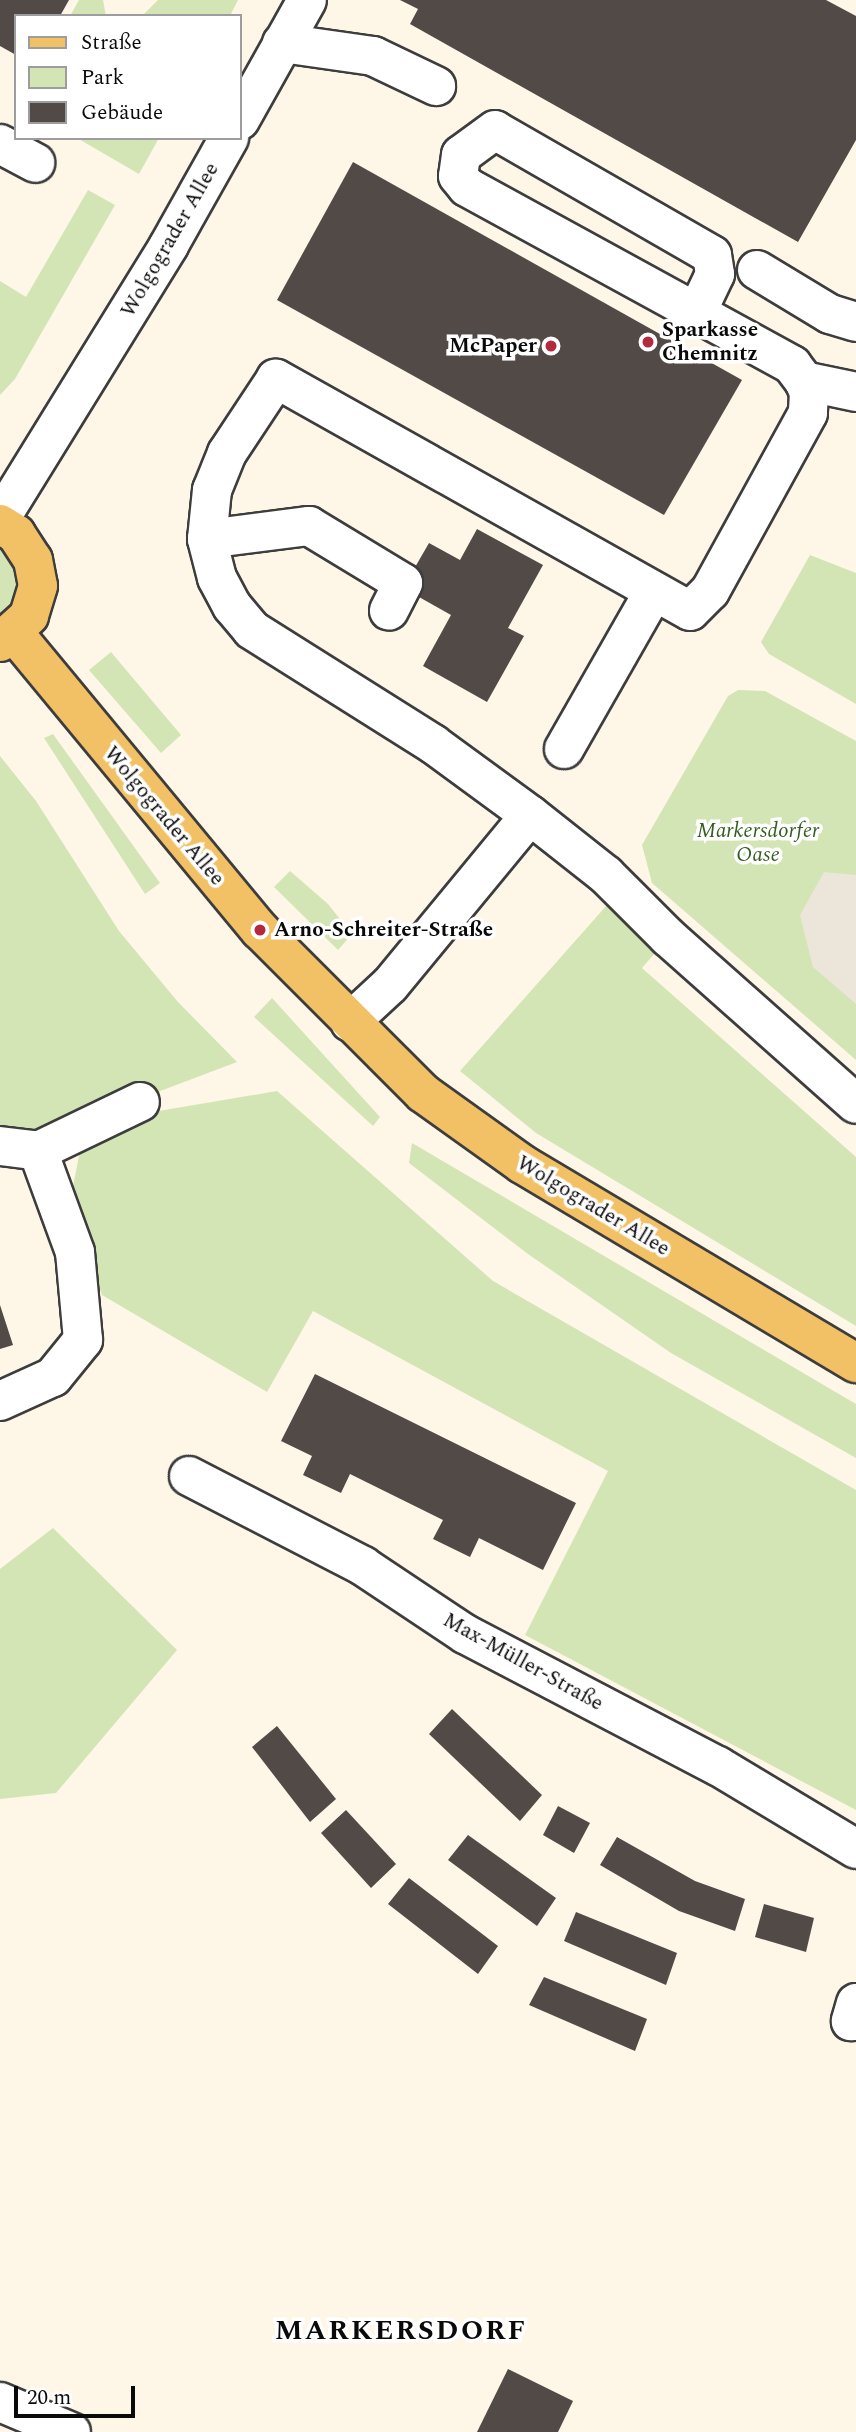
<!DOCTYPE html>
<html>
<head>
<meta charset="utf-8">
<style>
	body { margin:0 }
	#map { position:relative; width:856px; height:2432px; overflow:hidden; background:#fef7e8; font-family:Spectral,serif }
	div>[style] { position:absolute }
	.green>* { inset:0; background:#d3e5b5 }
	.plaza>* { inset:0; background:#ece5da }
	.building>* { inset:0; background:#524a47 }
	.roads { filter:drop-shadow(2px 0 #3d3d3d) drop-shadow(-2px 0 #3d3d3d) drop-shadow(0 2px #3d3d3d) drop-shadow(0 -2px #3d3d3d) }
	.minor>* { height:38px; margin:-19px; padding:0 19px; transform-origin:19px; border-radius:19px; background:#fff }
	.major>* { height:38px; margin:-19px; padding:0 19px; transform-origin:19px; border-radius:19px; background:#f2c065 }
	.dots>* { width:19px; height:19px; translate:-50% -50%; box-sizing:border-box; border:4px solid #fff; border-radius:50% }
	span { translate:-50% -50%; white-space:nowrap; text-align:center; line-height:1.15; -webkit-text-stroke:7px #fff; paint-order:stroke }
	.street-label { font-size:21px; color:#0a0a0a }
	.poi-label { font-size:21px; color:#0a0a0a; font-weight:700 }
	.left { translate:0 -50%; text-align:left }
	.right { translate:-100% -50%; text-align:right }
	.park-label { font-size:21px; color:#335d1f; font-style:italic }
	.district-label { font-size:28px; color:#0a0a0a; font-weight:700; letter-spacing:2px }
	.legend { position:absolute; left:14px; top:14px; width:228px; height:126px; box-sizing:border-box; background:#fff; border:2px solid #9d9d9d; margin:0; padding:9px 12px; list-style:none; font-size:21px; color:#0a0a0a }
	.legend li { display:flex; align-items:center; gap:14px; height:35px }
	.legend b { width:35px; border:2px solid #9d9d9d }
	.scale { position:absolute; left:14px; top:2386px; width:121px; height:32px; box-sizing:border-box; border:4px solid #0a0a0a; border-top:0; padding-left:9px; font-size:21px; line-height:24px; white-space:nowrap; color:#0a0a0a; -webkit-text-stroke:5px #fff; paint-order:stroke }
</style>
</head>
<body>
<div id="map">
	<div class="green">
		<i style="clip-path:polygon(79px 0,103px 0,106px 16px,70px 16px)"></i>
		<i style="clip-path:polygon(158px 0,238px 0,230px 16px,142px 16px)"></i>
		<i style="clip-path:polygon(77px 138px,159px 138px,139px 174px)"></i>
		<i style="clip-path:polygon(88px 190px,115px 205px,15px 379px,0 395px,0 281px,26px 297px)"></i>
		<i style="clip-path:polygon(0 540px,22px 570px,22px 599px,0 625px)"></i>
		<i style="clip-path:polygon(810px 555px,856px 573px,856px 704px,769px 654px,761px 642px)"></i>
		<i style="clip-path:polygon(111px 652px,181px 735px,161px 753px,89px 670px)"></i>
		<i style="clip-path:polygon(738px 690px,765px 691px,856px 741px,856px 1060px,652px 883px,642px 845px,728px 696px)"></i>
		<i style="clip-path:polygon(53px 734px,160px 883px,145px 894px,44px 738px)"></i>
		<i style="clip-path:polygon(0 756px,36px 801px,119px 931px,178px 1002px,237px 1062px,36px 1138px,0 1134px)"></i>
		<i style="clip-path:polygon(290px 871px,328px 904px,352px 934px,338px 950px,274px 887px)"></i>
		<i style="clip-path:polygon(607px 905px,655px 953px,642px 968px,856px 1157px,856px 1326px,536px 1133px,460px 1071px)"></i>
		<i style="clip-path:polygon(272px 998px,380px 1117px,373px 1126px,254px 1017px)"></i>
		<i style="clip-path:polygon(277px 1091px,493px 1281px,856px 1490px,856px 1810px,525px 1635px,608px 1471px,313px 1311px,267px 1392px,102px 1295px,69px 1206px,80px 1151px,123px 1117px)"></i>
		<i style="clip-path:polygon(412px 1143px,856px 1404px,856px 1458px,671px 1353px,528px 1254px,409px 1163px)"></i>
		<i style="clip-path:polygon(53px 1528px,177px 1650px,56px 1793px,0 1799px,0 1569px)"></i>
	</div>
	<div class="plaza">
		<i style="clip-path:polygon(824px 872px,856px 875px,856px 1004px,813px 967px,800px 915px)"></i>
	</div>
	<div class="building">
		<i style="clip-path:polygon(0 0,69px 0,60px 16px,16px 16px,16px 55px,0 46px)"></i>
		<i style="clip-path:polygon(400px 0,826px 0,856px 16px,856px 140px,798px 242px,410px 24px,418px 9px)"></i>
		<i style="clip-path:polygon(353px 162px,742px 380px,664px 515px,277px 300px)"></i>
		<i style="clip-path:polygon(477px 529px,543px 565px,508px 628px,524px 636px,487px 702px,423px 666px,451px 615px,403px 588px,429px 543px,460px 560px)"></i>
		<i style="clip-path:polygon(0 1305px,13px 1345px,0 1349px)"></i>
		<i style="clip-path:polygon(315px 1374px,576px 1503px,543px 1570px,479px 1538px,470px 1557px,433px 1539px,443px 1520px,350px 1474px,341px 1493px,303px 1475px,312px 1456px,281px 1441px)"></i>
		<i style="clip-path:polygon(452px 1709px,542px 1795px,520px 1821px,429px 1734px)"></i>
		<i style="clip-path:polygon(277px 1726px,336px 1799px,310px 1822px,252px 1747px)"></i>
		<i style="clip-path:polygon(558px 1806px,590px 1823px,574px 1853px,543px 1835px)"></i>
		<i style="clip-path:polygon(346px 1810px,396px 1864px,371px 1888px,321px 1833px)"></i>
		<i style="clip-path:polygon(468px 1835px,556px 1898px,537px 1926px,448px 1860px)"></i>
		<i style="clip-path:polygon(617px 1837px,695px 1881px,745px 1899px,735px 1931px,679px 1911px,600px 1865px)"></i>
		<i style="clip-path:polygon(409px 1878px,498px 1946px,478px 1974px,388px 1904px)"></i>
		<i style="clip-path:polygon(764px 1904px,814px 1918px,806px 1952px,755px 1937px)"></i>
		<i style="clip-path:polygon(576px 1912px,677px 1953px,666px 1985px,564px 1941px)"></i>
		<i style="clip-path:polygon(544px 1977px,647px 2019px,635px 2051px,529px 2005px)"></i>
		<i style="clip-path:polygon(508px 2369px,573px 2401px,558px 2432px,477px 2432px)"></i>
	</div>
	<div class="roads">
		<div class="minor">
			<i style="left:282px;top:43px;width:92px;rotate:8.1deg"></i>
			<i style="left:373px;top:56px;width:70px;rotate:25.5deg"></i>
			<i style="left:240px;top:120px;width:137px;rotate:-60.8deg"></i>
			<i style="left:0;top:144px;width:40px;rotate:28deg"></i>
			<i style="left:757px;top:270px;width:85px;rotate:31.1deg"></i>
			<i style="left:830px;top:314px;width:27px;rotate:17deg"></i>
			<i style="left:697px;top:312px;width:42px;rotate:-64.7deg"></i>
			<i style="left:715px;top:274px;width:19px;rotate:-99deg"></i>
			<i style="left:712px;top:255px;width:250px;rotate:-150.1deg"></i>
			<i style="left:495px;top:130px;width:42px;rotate:143.7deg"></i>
			<i style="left:461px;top:155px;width:21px;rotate:98deg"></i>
			<i style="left:458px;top:176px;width:14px;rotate:51deg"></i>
			<i style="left:467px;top:187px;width:371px;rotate:28.7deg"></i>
			<i style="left:792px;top:365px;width:20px;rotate:53deg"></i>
			<i style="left:804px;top:381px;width:12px;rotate:66deg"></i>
			<i style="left:809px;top:392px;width:21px;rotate:93deg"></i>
			<i style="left:808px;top:413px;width:203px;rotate:118.8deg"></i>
			<i style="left:710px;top:591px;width:28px;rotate:135deg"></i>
			<i style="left:690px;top:611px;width:475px;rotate:-150.7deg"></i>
			<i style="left:276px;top:379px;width:89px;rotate:123.5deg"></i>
			<i style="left:227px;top:453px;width:40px;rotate:112deg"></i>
			<i style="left:212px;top:490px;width:49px;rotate:95.8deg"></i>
			<i style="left:207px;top:539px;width:40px;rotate:75.6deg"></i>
			<i style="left:217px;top:578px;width:32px;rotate:62deg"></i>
			<i style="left:232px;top:606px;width:31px;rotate:50deg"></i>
			<i style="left:252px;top:630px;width:214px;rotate:32.2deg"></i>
			<i style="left:433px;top:744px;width:120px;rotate:36.2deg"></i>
			<i style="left:530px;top:815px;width:97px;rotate:38.3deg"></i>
			<i style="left:606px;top:875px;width:88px;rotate:45deg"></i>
			<i style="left:668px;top:937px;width:251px;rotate:41.6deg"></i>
			<i style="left:804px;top:381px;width:53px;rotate:11.9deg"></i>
			<i style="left:0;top:519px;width:322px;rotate:-58.3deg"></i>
			<i style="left:169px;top:245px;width:123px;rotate:-60.7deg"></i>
			<i style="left:207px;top:539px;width:103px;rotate:-7.3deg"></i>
			<i style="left:309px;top:526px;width:110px;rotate:31.2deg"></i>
			<i style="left:403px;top:583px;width:31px;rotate:117deg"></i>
			<i style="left:564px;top:749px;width:180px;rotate:-60.3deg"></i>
			<i style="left:350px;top:1022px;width:54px;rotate:-42.8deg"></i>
			<i style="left:390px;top:985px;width:220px;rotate:-50.5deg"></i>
			<i style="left:0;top:1146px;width:38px;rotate:7deg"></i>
			<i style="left:38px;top:1151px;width:113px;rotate:-25.7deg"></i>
			<i style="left:0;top:1401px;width:58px;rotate:-24.4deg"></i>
			<i style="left:53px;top:1377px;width:48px;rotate:-51deg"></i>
			<i style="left:83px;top:1340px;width:88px;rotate:-95.2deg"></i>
			<i style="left:75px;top:1252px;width:108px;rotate:-110.1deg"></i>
			<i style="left:189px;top:1476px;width:196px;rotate:27.3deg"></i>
			<i style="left:363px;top:1566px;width:123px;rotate:33.7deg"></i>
			<i style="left:465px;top:1634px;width:285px;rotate:27.6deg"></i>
			<i style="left:718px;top:1766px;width:161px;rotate:31deg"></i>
			<i style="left:856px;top:2003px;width:19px;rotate:106deg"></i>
			<i style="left:851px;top:2021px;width:5px"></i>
			<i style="left:0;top:2402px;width:77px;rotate:22.9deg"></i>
		</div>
		<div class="major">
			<i style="left:0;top:524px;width:19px;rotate:32deg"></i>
			<i style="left:16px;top:534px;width:31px;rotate:57deg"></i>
			<i style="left:33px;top:560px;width:26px;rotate:79deg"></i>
			<i style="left:38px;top:586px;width:31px;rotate:107deg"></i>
			<i style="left:29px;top:616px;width:39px;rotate:138deg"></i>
			<i style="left:14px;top:633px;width:386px;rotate:50.4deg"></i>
			<i style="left:260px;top:930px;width:231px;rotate:45deg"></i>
			<i style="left:423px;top:1093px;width:122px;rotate:35.6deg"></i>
			<i style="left:522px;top:1164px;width:389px;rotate:30.8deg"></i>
		</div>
	</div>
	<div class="dots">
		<i style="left:648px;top:342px;background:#b22a3f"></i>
		<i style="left:551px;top:346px;background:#b22a3f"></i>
		<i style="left:260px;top:930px;background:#b22a3f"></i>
	</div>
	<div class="street-label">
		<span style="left:170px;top:240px;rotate:-60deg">Wolgograder Allee</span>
		<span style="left:164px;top:816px;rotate:50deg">Wolgograder Allee</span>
		<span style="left:593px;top:1206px;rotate:31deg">Wolgograder Allee</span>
		<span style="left:523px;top:1662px;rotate:29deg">Max-Müller-Straße</span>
	</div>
	<div class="poi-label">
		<span class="left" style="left:662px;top:342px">Sparkasse<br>Chemnitz</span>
		<span class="right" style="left:537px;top:346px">McPaper</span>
		<span class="left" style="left:274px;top:930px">Arno-Schreiter-Straße</span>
	</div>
	<div class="park-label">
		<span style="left:758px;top:843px">Markersdorfer<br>Oase</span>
	</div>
	<div class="district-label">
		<span style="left:401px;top:2331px">MARKERSDORF</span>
	</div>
	<ul class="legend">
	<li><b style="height:9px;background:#f2c065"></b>Straße</li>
	<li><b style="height:19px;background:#d3e5b5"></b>Park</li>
	<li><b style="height:19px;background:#524a47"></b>Gebäude</li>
	</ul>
	<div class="scale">20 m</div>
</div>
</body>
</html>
